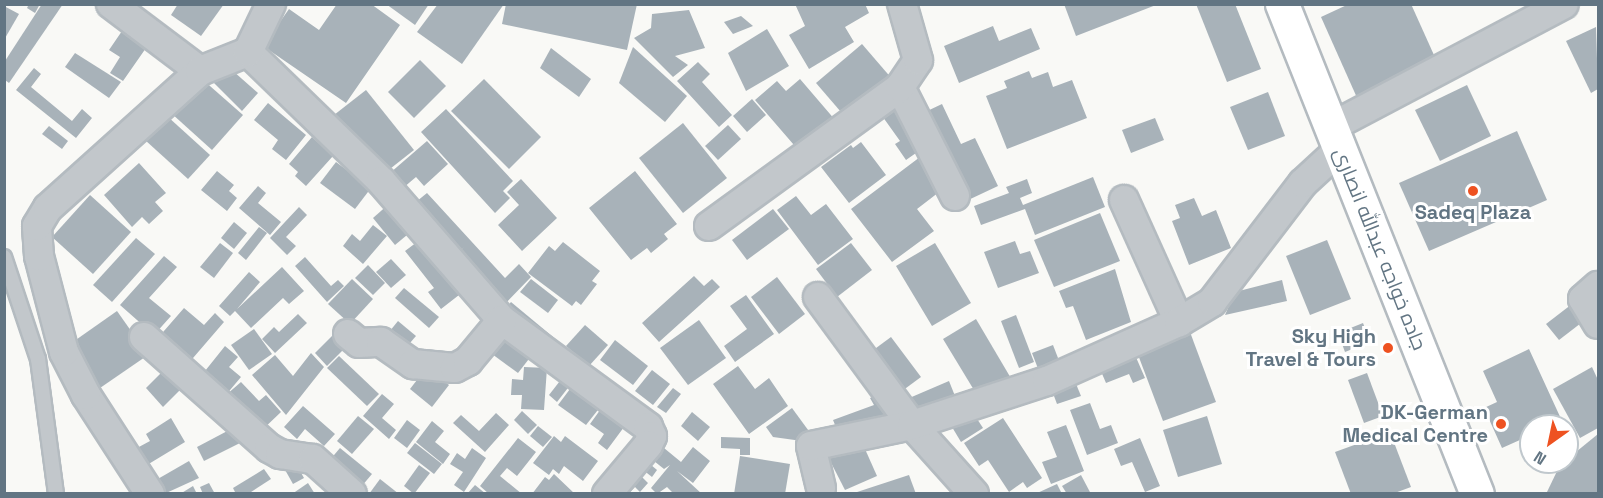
<!DOCTYPE html>
<html>
<head>
<meta charset="utf-8">
<style>
	body { margin:0 }
	#map { position:relative; width:1603px; height:498px; overflow:hidden; background:#f9f9f6; font-family:"Space Grotesk",Cairo,sans-serif }
	div>[style] { position:absolute }
	.building>* { inset:0; background:#a8b2b9 }
	.roads { filter:drop-shadow(2px 0 #b4bbc0) drop-shadow(-2px 0 #b4bbc0) drop-shadow(0 2px #b4bbc0) drop-shadow(0 -2px #b4bbc0) }
	.service>* { height:14px; margin:-7px; padding:0 7px; transform-origin:7px; border-radius:7px; background:#c2c7cb }
	.minor>* { height:28px; margin:-14px; padding:0 14px; transform-origin:14px; border-radius:14px; background:#c2c7cb }
	.secondary>* { height:33px; margin:-16.5px; padding:0 16.5px; transform-origin:16.5px; border-radius:16.5px; background:#fff }
	.dots>* { width:16px; height:16px; translate:-50% -50%; box-sizing:border-box; border:3px solid #fff; border-radius:50% }
	span { translate:-50% -50%; white-space:nowrap; text-align:center; line-height:1.15; -webkit-text-stroke:6px #fff; paint-order:stroke }
	.poi-label { font-size:20px; color:#627583; font-weight:700 }
	.right { translate:-100% -50%; text-align:right }
	.street-label { font-size:20px; color:#627583 }
	.frame { position:absolute; inset:0; border:6px solid #627583; pointer-events:none }
	.north { position:absolute; left:1519px; top:414px; width:60px; height:60px; box-sizing:border-box; background:#fff; border:2px solid #c0c8cd; border-radius:50%; rotate:213deg; font-size:16px; font-weight:700; line-height:24px; text-align:center; color:#627583 }
	.north::after { content:''; display:block; margin:auto; width:21px; height:27px; background:#ee5221; clip-path:polygon(50% 0,100% 100%,50% 72%,0 100%) }
</style>
</head>
<body>
<div id="map">
	<div class="building">
		<i style="clip-path:polygon(29px 4px,40px 4px,35px 13px,27px 8px)"></i>
		<i style="clip-path:polygon(42px 4px,63px 4px,9px 83px,5px 80px,5px 61px)"></i>
		<i style="clip-path:polygon(178px 4px,224px 4px,201px 36px,171px 15px)"></i>
		<i style="clip-path:polygon(337px 4px,371px 4px,400px 25px,346px 103px,263px 46px,289px 9px,319px 30px)"></i>
		<i style="clip-path:polygon(386px 4px,429px 4px,415px 25px)"></i>
		<i style="clip-path:polygon(438px 4px,504px 4px,462px 64px,417px 32px)"></i>
		<i style="clip-path:polygon(506px 4px,637px 4px,627px 50px,502px 24px)"></i>
		<i style="clip-path:polygon(795px 4px,865px 4px,869px 13px,845px 27px,854px 42px,809px 69px,789px 35px,805px 26px)"></i>
		<i style="clip-path:polygon(1064px 4px,1156px 4px,1156px 5px,1076px 36px)"></i>
		<i style="clip-path:polygon(1196px 4px,1235px 4px,1261px 69px,1227px 82px)"></i>
		<i style="clip-path:polygon(1349px 4px,1411px 4px,1438px 64px,1358px 100px,1321px 17px)"></i>
		<i style="clip-path:polygon(4px 6px,19px 14px,4px 40px)"></i>
		<i style="clip-path:polygon(689px 10px,705px 48px,675px 56px,688px 65px,673px 77px,634px 38px,651px 28px,652px 14px)"></i>
		<i style="clip-path:polygon(741px 16px,753px 26px,733px 34px,724px 22px)"></i>
		<i style="clip-path:polygon(993px 26px,999px 41px,1031px 28px,1040px 49px,959px 83px,944px 46px)"></i>
		<i style="clip-path:polygon(1596px 27px,1598px 89px,1591px 93px,1566px 41px)"></i>
		<i style="clip-path:polygon(767px 29px,789px 66px,746px 91px,728px 53px)"></i>
		<i style="clip-path:polygon(122px 31px,146px 48px,123px 81px,110px 73px,120px 57px,109px 50px)"></i>
		<i style="clip-path:polygon(862px 44px,893px 80px,847px 119px,816px 83px)"></i>
		<i style="clip-path:polygon(633px 47px,687px 96px,665px 122px,619px 83px)"></i>
		<i style="clip-path:polygon(551px 48px,591px 79px,579px 97px,540px 68px)"></i>
		<i style="clip-path:polygon(75px 53px,121px 82px,109px 98px,65px 67px)"></i>
		<i style="clip-path:polygon(420px 60px,446px 86px,414px 118px,388px 92px)"></i>
		<i style="clip-path:polygon(698px 62px,710px 74px,702px 82px,732px 115px,719px 127px,677px 81px)"></i>
		<i style="clip-path:polygon(34px 68px,41px 74px,31px 87px,72px 121px,82px 109px,92px 118px,76px 138px,16px 90px)"></i>
		<i style="clip-path:polygon(233px 71px,258px 93px,242px 111px,212px 81px)"></i>
		<i style="clip-path:polygon(1029px 71px,1032px 78px,1048px 72px,1053px 87px,1072px 80px,1087px 118px,1007px 149px,986px 96px,1007px 88px,1004px 81px)"></i>
		<i style="clip-path:polygon(202px 79px,243px 115px,212px 150px,171px 113px)"></i>
		<i style="clip-path:polygon(484px 79px,541px 137px,509px 169px,451px 111px)"></i>
		<i style="clip-path:polygon(800px 79px,836px 121px,800px 152px,755px 100px,777px 81px,786px 91px)"></i>
		<i style="clip-path:polygon(1467px 85px,1491px 136px,1440px 161px,1415px 110px)"></i>
		<i style="clip-path:polygon(366px 90px,414px 150px,381px 176px,334px 115px)"></i>
		<i style="clip-path:polygon(1268px 92px,1285px 136px,1248px 150px,1230px 107px)"></i>
		<i style="clip-path:polygon(752px 99px,766px 115px,747px 132px,733px 116px)"></i>
		<i style="clip-path:polygon(896px 102px,926px 146px,906px 160px,895px 144px,900px 141px,880px 113px)"></i>
		<i style="clip-path:polygon(268px 103px,306px 135px,286px 160px,272px 149px,278px 140px,254px 120px)"></i>
		<i style="clip-path:polygon(942px 104px,961px 144px,975px 138px,998px 186px,964px 202px,923px 113px)"></i>
		<i style="clip-path:polygon(446px 109px,513px 181px,503px 191px,510px 198px,495px 213px,421px 132px)"></i>
		<i style="clip-path:polygon(167px 116px,210px 155px,188px 179px,145px 140px)"></i>
		<i style="clip-path:polygon(1155px 118px,1164px 140px,1131px 153px,1122px 130px)"></i>
		<i style="clip-path:polygon(683px 123px,727px 178px,683px 213px,639px 158px)"></i>
		<i style="clip-path:polygon(728px 125px,741px 139px,718px 160px,705px 146px)"></i>
		<i style="clip-path:polygon(49px 126px,68px 141px,62px 149px,42px 134px)"></i>
		<i style="clip-path:polygon(1517px 131px,1547px 200px,1429px 251px,1399px 183px)"></i>
		<i style="clip-path:polygon(312px 137px,333px 156px,306px 186px,295px 176px,298px 172px,289px 164px)"></i>
		<i style="clip-path:polygon(427px 141px,448px 164px,424px 186px,416px 177px,403px 188px,390px 173px)"></i>
		<i style="clip-path:polygon(861px 142px,886px 175px,849px 203px,821px 167px,851px 145px,853px 148px)"></i>
		<i style="clip-path:polygon(920px 157px,943px 189px,917px 209px,934px 231px,892px 262px,851px 209px)"></i>
		<i style="clip-path:polygon(336px 162px,371px 188px,355px 209px,320px 183px)"></i>
		<i style="clip-path:polygon(139px 163px,166px 193px,155px 202px,163px 211px,149px 224px,142px 217px,132px 227px,104px 195px)"></i>
		<i style="clip-path:polygon(217px 171px,234px 185px,229px 191px,237px 198px,227px 211px,201px 190px)"></i>
		<i style="clip-path:polygon(635px 171px,677px 224px,664px 234px,668px 239px,651px 253px,647px 248px,631px 260px,589px 208px)"></i>
		<i style="clip-path:polygon(1093px 177px,1105px 207px,1035px 235px,1025px 209px,981px 225px,974px 206px,1009px 193px,1006px 187px,1027px 179px,1032px 193px,1020px 198px,1023px 205px)"></i>
		<i style="clip-path:polygon(521px 179px,557px 218px,522px 251px,498px 225px,519px 205px,507px 192px)"></i>
		<i style="clip-path:polygon(258px 186px,266px 193px,258px 203px,281px 222px,270px 235px,239px 208px)"></i>
		<i style="clip-path:polygon(427px 193px,505px 278px,519px 264px,531px 277px,500px 309px,454px 256px,464px 247px,453px 256px,411px 206px)"></i>
		<i style="clip-path:polygon(90px 195px,131px 232px,93px 274px,52px 237px)"></i>
		<i style="clip-path:polygon(796px 196px,811px 215px,826px 204px,853px 239px,818px 265px,777px 210px)"></i>
		<i style="clip-path:polygon(1194px 198px,1202px 216px,1216px 210px,1231px 248px,1189px 265px,1172px 221px,1180px 218px,1175px 205px)"></i>
		<i style="clip-path:polygon(390px 203px,413px 230px,395px 245px,373px 218px)"></i>
		<i style="clip-path:polygon(299px 207px,307px 215px,286px 237px,296px 246px,287px 255px,270px 238px)"></i>
		<i style="clip-path:polygon(773px 209px,789px 229px,747px 260px,732px 240px)"></i>
		<i style="clip-path:polygon(1100px 213px,1120px 261px,1054px 287px,1034px 240px)"></i>
		<i style="clip-path:polygon(234px 222px,247px 233px,234px 249px,221px 238px)"></i>
		<i style="clip-path:polygon(373px 225px,387px 236px,363px 264px,343px 246px,352px 234px,360px 241px)"></i>
		<i style="clip-path:polygon(259px 227px,267px 233px,246px 260px,238px 253px)"></i>
		<i style="clip-path:polygon(136px 238px,155px 254px,112px 302px,93px 285px)"></i>
		<i style="clip-path:polygon(1327px 240px,1351px 299px,1310px 315px,1286px 256px)"></i>
		<i style="clip-path:polygon(1015px 241px,1020px 254px,1030px 251px,1039px 273px,998px 288px,984px 252px)"></i>
		<i style="clip-path:polygon(417px 242px,459px 295px,441px 309px,428px 292px,434px 288px,405px 251px)"></i>
		<i style="clip-path:polygon(563px 242px,600px 271px,592px 281px,597px 284px,581px 305px,576px 301px,572px 306px,528px 273px,549px 246px,555px 251px)"></i>
		<i style="clip-path:polygon(220px 243px,233px 253px,214px 278px,200px 267px)"></i>
		<i style="clip-path:polygon(851px 243px,872px 270px,837px 297px,816px 269px)"></i>
		<i style="clip-path:polygon(935px 243px,971px 303px,932px 326px,896px 266px)"></i>
		<i style="clip-path:polygon(164px 256px,177px 267px,149px 298px,171px 316px,154px 335px,120px 305px)"></i>
		<i style="clip-path:polygon(305px 257px,331px 286px,338px 280px,344px 286px,327px 302px,295px 266px)"></i>
		<i style="clip-path:polygon(391px 259px,406px 275px,391px 288px,376px 272px)"></i>
		<i style="clip-path:polygon(368px 265px,385px 283px,373px 295px,355px 278px)"></i>
		<i style="clip-path:polygon(282px 267px,304px 291px,289px 304px,283px 298px,251px 328px,235px 311px,230px 316px,219px 306px,249px 272px,260px 282px,237px 309px)"></i>
		<i style="clip-path:polygon(1115px 269px,1131px 322px,1086px 340px,1073px 306px,1066px 308px,1059px 291px)"></i>
		<i style="clip-path:polygon(694px 276px,704px 286px,712px 279px,720px 287px,659px 342px,642px 323px)"></i>
		<i style="clip-path:polygon(777px 277px,805px 314px,779px 334px,751px 297px)"></i>
		<i style="clip-path:polygon(352px 279px,373px 299px,350px 324px,328px 304px)"></i>
		<i style="clip-path:polygon(531px 279px,558px 300px,548px 313px,520px 292px)"></i>
		<i style="clip-path:polygon(1282px 280px,1287px 301px,1225px 315px,1235px 292px)"></i>
		<i style="clip-path:polygon(404px 288px,439px 317px,429px 328px,395px 298px)"></i>
		<i style="clip-path:polygon(746px 295px,774px 334px,735px 362px,724px 346px,747px 329px,730px 306px)"></i>
		<i style="clip-path:polygon(511px 302px,576px 356px,567px 367px,502px 313px)"></i>
		<i style="clip-path:polygon(1572px 304px,1585px 320px,1559px 340px,1546px 324px)"></i>
		<i style="clip-path:polygon(184px 308px,204px 325px,215px 313px,224px 322px,187px 365px,157px 339px)"></i>
		<i style="clip-path:polygon(117px 311px,148px 355px,100px 388px,70px 344px)"></i>
		<i style="clip-path:polygon(298px 314px,307px 323px,275px 353px,262px 339px,274px 327px,279px 332px)"></i>
		<i style="clip-path:polygon(1016px 315px,1034px 362px,1019px 368px,1001px 321px)"></i>
		<i style="clip-path:polygon(976px 319px,1012px 380px,980px 400px,943px 339px)"></i>
		<i style="clip-path:polygon(699px 320px,726px 358px,688px 385px,660px 348px)"></i>
		<i style="clip-path:polygon(398px 321px,416px 336px,403px 351px,385px 337px)"></i>
		<i style="clip-path:polygon(1363px 323px,1370px 342px,1345px 352px,1338px 333px)"></i>
		<i style="clip-path:polygon(585px 325px,608px 345px,589px 366px,566px 346px)"></i>
		<i style="clip-path:polygon(254px 329px,272px 354px,249px 370px,231px 345px)"></i>
		<i style="clip-path:polygon(1190px 332px,1216px 402px,1163px 421px,1137px 352px)"></i>
		<i style="clip-path:polygon(334px 334px,346px 347px,327px 366px,315px 353px)"></i>
		<i style="clip-path:polygon(505px 335px,532px 355px,518px 373px,492px 354px)"></i>
		<i style="clip-path:polygon(891px 337px,921px 377px,902px 391px,872px 351px)"></i>
		<i style="clip-path:polygon(615px 340px,648px 366px,633px 385px,600px 360px)"></i>
		<i style="clip-path:polygon(1053px 345px,1063px 371px,1042px 379px,1032px 353px)"></i>
		<i style="clip-path:polygon(225px 346px,238px 357px,229px 367px,241px 377px,225px 396px,201px 376px)"></i>
		<i style="clip-path:polygon(1529px 349px,1562px 421px,1550px 426px,1531px 426px,1531px 435px,1502px 448px,1484px 408px,1497px 402px,1483px 371px)"></i>
		<i style="clip-path:polygon(311px 353px,324px 367px,286px 415px,252px 375px,275px 355px,293px 376px)"></i>
		<i style="clip-path:polygon(1135px 355px,1145px 378px,1133px 383px,1129px 374px,1106px 383px,1100px 369px)"></i>
		<i style="clip-path:polygon(339px 356px,379px 394px,367px 406px,327px 368px)"></i>
		<i style="clip-path:polygon(738px 366px,755px 389px,769px 378px,788px 406px,749px 434px,713px 384px)"></i>
		<i style="clip-path:polygon(167px 367px,185px 385px,163px 407px,146px 388px)"></i>
		<i style="clip-path:polygon(427px 367px,449px 385px,432px 407px,410px 389px)"></i>
		<i style="clip-path:polygon(524px 367px,547px 368px,544px 410px,521px 409px,522px 395px,511px 395px,512px 379px,523px 380px)"></i>
		<i style="clip-path:polygon(1592px 367px,1598px 380px,1598px 428px,1580px 438px,1553px 389px)"></i>
		<i style="clip-path:polygon(652px 370px,670px 384px,653px 405px,635px 391px)"></i>
		<i style="clip-path:polygon(1367px 373px,1383px 416px,1364px 423px,1348px 380px)"></i>
		<i style="clip-path:polygon(563px 377px,571px 384px,557px 402px,549px 395px)"></i>
		<i style="clip-path:polygon(1074px 379px,1081px 396px,1057px 404px,1051px 388px)"></i>
		<i style="clip-path:polygon(949px 381px,957px 401px,916px 419px,907px 399px)"></i>
		<i style="clip-path:polygon(241px 382px,259px 401px,266px 395px,281px 412px,260px 432px,226px 395px)"></i>
		<i style="clip-path:polygon(573px 385px,601px 406px,586px 425px,558px 405px)"></i>
		<i style="clip-path:polygon(673px 388px,681px 394px,666px 413px,657px 407px)"></i>
		<i style="clip-path:polygon(886px 392px,905px 419px,840px 437px,833px 420px,874px 405px,870px 398px)"></i>
		<i style="clip-path:polygon(382px 394px,394px 404px,382px 418px,396px 430px,389px 439px,363px 416px)"></i>
		<i style="clip-path:polygon(1090px 403px,1100px 429px,1111px 425px,1118px 443px,1087px 455px,1070px 410px)"></i>
		<i style="clip-path:polygon(303px 406px,335px 434px,324px 446px,305px 429px,297px 439px,284px 427px)"></i>
		<i style="clip-path:polygon(603px 406px,627px 423px,607px 450px,598px 443px,604px 434px,590px 424px)"></i>
		<i style="clip-path:polygon(792px 408px,811px 434px,802px 441px,773px 437px,766px 427px)"></i>
		<i style="clip-path:polygon(970px 408px,983px 428px,961px 442px,949px 422px)"></i>
		<i style="clip-path:polygon(522px 411px,537px 425px,528px 434px,514px 420px)"></i>
		<i style="clip-path:polygon(692px 412px,710px 427px,698px 441px,681px 426px)"></i>
		<i style="clip-path:polygon(496px 413px,509px 425px,485px 452px,453px 423px,461px 415px,479px 431px)"></i>
		<i style="clip-path:polygon(358px 416px,374px 429px,352px 454px,337px 441px)"></i>
		<i style="clip-path:polygon(1207px 416px,1222px 464px,1178px 477px,1163px 430px)"></i>
		<i style="clip-path:polygon(171px 418px,185px 442px,147px 465px,137px 448px,150px 441px,146px 434px)"></i>
		<i style="clip-path:polygon(1003px 418px,1042px 478px,1027px 488px,1023px 482px,1009px 492px,988px 460px,979px 466px,964px 443px)"></i>
		<i style="clip-path:polygon(407px 420px,420px 430px,407px 448px,394px 438px)"></i>
		<i style="clip-path:polygon(432px 421px,444px 431px,435px 442px,450px 454px,443px 464px,416px 442px)"></i>
		<i style="clip-path:polygon(1066px 425px,1084px 471px,1051px 484px,1042px 462px,1057px 457px,1047px 432px)"></i>
		<i style="clip-path:polygon(538px 426px,552px 437px,543px 447px,530px 436px)"></i>
		<i style="clip-path:polygon(233px 428px,240px 443px,204px 461px,197px 447px)"></i>
		<i style="clip-path:polygon(1390px 432px,1411px 487px,1392px 494px,1351px 494px,1335px 452px)"></i>
		<i style="clip-path:polygon(1598px 434px,1598px 494px,1546px 494px,1560px 465px)"></i>
		<i style="clip-path:polygon(554px 436px,561px 442px,565px 436px,598px 461px,583px 481px,564px 466px,559px 474px,553px 469px,549px 475px,533px 463px)"></i>
		<i style="clip-path:polygon(721px 437px,750px 438px,750px 455px,740px 455px,740px 449px,721px 448px)"></i>
		<i style="clip-path:polygon(518px 438px,536px 452px,517px 476px,507px 468px,500px 476px,522px 494px,489px 494px,480px 486px)"></i>
		<i style="clip-path:polygon(1140px 438px,1160px 486px,1145px 492px,1132px 462px,1121px 466px,1114px 449px)"></i>
		<i style="clip-path:polygon(861px 440px,877px 476px,845px 490px,825px 451px)"></i>
		<i style="clip-path:polygon(415px 443px,442px 464px,434px 474px,407px 453px)"></i>
		<i style="clip-path:polygon(693px 447px,710px 461px,693px 483px,677px 471px,702px 494px,674px 494px,667px 487px,657px 494px,651px 488px,670px 465px,664px 469px,654px 461px,664px 448px,681px 462px)"></i>
		<i style="clip-path:polygon(340px 448px,372px 474px,361px 487px,329px 461px)"></i>
		<i style="clip-path:polygon(472px 448px,486px 458px,464px 492px,454px 485px,463px 472px,450px 464px,457px 453px,465px 459px)"></i>
		<i style="clip-path:polygon(740px 456px,790px 464px,785px 494px,734px 494px)"></i>
		<i style="clip-path:polygon(644px 459px,657px 470px,652px 477px,638px 466px)"></i>
		<i style="clip-path:polygon(189px 461px,199px 478px,164px 494px,156px 480px)"></i>
		<i style="clip-path:polygon(295px 462px,304px 478px,293px 484px,284px 468px)"></i>
		<i style="clip-path:polygon(419px 465px,430px 473px,414px 494px,404px 486px)"></i>
		<i style="clip-path:polygon(264px 469px,271px 479px,248px 494px,236px 494px,233px 488px)"></i>
		<i style="clip-path:polygon(637px 472px,648px 483px,640px 492px,635px 487px,628px 494px,617px 494px)"></i>
		<i style="clip-path:polygon(554px 474px,575px 494px,532px 494px,545px 477px,549px 480px)"></i>
		<i style="clip-path:polygon(909px 475px,916px 494px,854px 494px,854px 493px)"></i>
		<i style="clip-path:polygon(1081px 475px,1091px 494px,1067px 494px,1062px 486px)"></i>
		<i style="clip-path:polygon(380px 479px,399px 494px,369px 494px)"></i>
		<i style="clip-path:polygon(209px 483px,215px 494px,203px 494px,200px 487px)"></i>
		<i style="clip-path:polygon(308px 483px,315px 494px,292px 494px)"></i>
		<i style="clip-path:polygon(1057px 484px,1062px 494px,1035px 494px)"></i>
		<i style="clip-path:polygon(475px 485px,486px 494px,467px 494px)"></i>
		<i style="clip-path:polygon(193px 486px,197px 494px,180px 494px)"></i>
	</div>
	<div class="roads">
		<div class="service">
			<i style="left:4px;top:257px;width:108px;rotate:71.6deg"></i>
			<i style="left:38px;top:359px;width:136px;rotate:82.4deg"></i>
		</div>
		<div class="minor">
			<i style="left:111px;top:4px;width:111px;rotate:37deg"></i>
			<i style="left:248px;top:52px;width:185px;rotate:44.1deg"></i>
			<i style="left:381px;top:181px;width:184px;rotate:49deg"></i>
			<i style="left:502px;top:320px;width:181px;rotate:36.2deg"></i>
			<i style="left:648px;top:427px;width:10px;rotate:66deg"></i>
			<i style="left:652px;top:436px;width:10px;rotate:114deg"></i>
			<i style="left:648px;top:445px;width:64px;rotate:129.9deg"></i>
			<i style="left:900px;top:87px;width:122px;rotate:63.2deg"></i>
			<i style="left:1331px;top:127px;width:263px;rotate:-27.8deg"></i>
			<i style="left:1124px;top:200px;width:134px;rotate:65.7deg"></i>
			<i style="left:709px;top:226px;width:236px;rotate:-36deg"></i>
			<i style="left:900px;top:87px;width:32px;rotate:-56deg"></i>
			<i style="left:918px;top:60px;width:58px;rotate:-105.9deg"></i>
			<i style="left:818px;top:297px;width:159px;rotate:53.7deg"></i>
			<i style="left:912px;top:425px;width:93px;rotate:48.1deg"></i>
			<i style="left:1598px;top:324px;width:29px;rotate:-121deg"></i>
			<i style="left:1583px;top:299px;width:20px;rotate:-41deg"></i>
			<i style="left:348px;top:334px;width:14px;rotate:39deg"></i>
			<i style="left:359px;top:343px;width:22px;rotate:-3deg"></i>
			<i style="left:381px;top:342px;width:39px;rotate:35deg"></i>
			<i style="left:413px;top:364px;width:42px;rotate:5.4deg"></i>
			<i style="left:455px;top:368px;width:15px;rotate:-28deg"></i>
			<i style="left:468px;top:361px;width:53px;rotate:-50.3deg"></i>
			<i style="left:144px;top:337px;width:167px;rotate:41.6deg"></i>
			<i style="left:269px;top:448px;width:13px;rotate:29deg"></i>
			<i style="left:280px;top:454px;width:33px;rotate:9deg"></i>
			<i style="left:313px;top:459px;width:52px;rotate:41.9deg"></i>
			<i style="left:821px;top:488px;width:43px;rotate:-103.4deg"></i>
			<i style="left:811px;top:446px;width:103px;rotate:-11.7deg"></i>
			<i style="left:912px;top:425px;width:142px;rotate:-18.1deg"></i>
			<i style="left:1047px;top:381px;width:145px;rotate:-24.1deg"></i>
			<i style="left:1179px;top:322px;width:39px;rotate:-31deg"></i>
			<i style="left:1212px;top:302px;width:150px;rotate:-52.6deg"></i>
			<i style="left:1303px;top:183px;width:52px;rotate:-42.6deg"></i>
			<i style="left:150px;top:494px;width:118px;rotate:-122.9deg"></i>
			<i style="left:86px;top:395px;width:48px;rotate:-117.1deg"></i>
			<i style="left:64px;top:352px;width:99px;rotate:-104.6deg"></i>
			<i style="left:39px;top:256px;width:30px;rotate:-94deg"></i>
			<i style="left:37px;top:226px;width:21px;rotate:-59deg"></i>
			<i style="left:48px;top:208px;width:205px;rotate:-42deg"></i>
			<i style="left:200px;top:71px;width:52px;rotate:-21.6deg"></i>
			<i style="left:248px;top:52px;width:53px;rotate:-64.4deg"></i>
		</div>
		<div class="secondary">
			<i style="left:1282px;top:4px;width:527px;rotate:68.3deg"></i>
		</div>
	</div>
	<div class="dots">
		<i style="left:1473px;top:191px;background:#ee5221"></i>
		<i style="left:1388px;top:348px;background:#ee5221"></i>
		<i style="left:1501px;top:424px;background:#ee5221"></i>
	</div>
	<div class="poi-label">
		<span style="left:1473px;top:212px">Sadeq Plaza</span>
		<span class="right" style="left:1376px;top:348px">Sky High<br>Travel &amp; Tours</span>
		<span class="right" style="left:1488px;top:424px">DK-German<br>Medical Centre</span>
	</div>
	<div class="street-label">
		<span style="left:1380px;top:249px;rotate:68deg">جاده خواجه عبدالله انصاری</span>
	</div>
	<div class="frame"></div>
	<div class="north">N</div>
</div>
</body>
</html>
